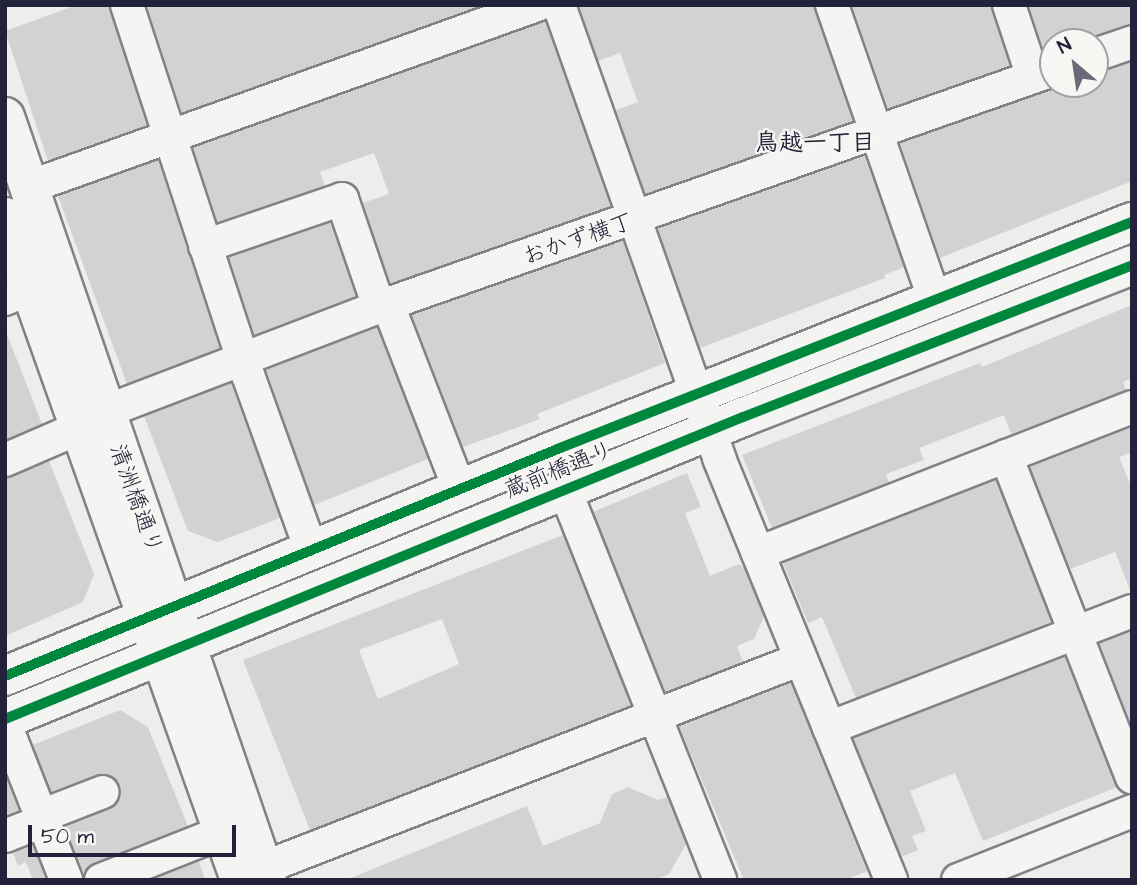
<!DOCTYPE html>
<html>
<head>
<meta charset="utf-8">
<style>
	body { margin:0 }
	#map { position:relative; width:1137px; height:885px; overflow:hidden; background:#ededec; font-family:"Architects Daughter","Klee One",sans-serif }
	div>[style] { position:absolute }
	.building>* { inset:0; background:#d2d2d3 }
	.roads { filter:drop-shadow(2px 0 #828286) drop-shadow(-2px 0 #828286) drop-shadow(0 2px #828286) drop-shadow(0 -2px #828286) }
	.minor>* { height:32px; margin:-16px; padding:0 16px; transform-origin:16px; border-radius:16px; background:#f4f4f2 }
	.tertiary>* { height:38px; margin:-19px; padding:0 19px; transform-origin:19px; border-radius:19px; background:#f4f4f2 }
	.primary>* { height:38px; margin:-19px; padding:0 19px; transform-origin:19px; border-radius:19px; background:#f4f4f2 }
	.cycleway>* { height:10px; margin:-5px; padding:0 5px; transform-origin:5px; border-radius:5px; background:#00873e }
	span { translate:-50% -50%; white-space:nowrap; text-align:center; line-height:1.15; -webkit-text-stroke:5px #f6f6f2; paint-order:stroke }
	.street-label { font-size:23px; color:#22223b }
	.neighbourhood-label { font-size:24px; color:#22223b; font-weight:700 }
	.frame { position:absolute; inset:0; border:7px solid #22223b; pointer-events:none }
	.north { position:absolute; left:1039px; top:28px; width:70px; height:70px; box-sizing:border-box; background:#f6f6f2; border:2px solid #a1a1a9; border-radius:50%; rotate:331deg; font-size:19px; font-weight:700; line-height:28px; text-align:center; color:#22223b }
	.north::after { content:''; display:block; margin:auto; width:24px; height:32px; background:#696979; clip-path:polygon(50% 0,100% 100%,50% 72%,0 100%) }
	.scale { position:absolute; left:28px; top:825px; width:208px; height:32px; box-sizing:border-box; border:4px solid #22223b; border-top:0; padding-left:9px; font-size:21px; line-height:24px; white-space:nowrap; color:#22223b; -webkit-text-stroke:5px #f6f6f2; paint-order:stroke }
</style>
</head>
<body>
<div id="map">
	<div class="building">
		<i style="clip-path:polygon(77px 5px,109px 5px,147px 125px,48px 161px,5px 31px)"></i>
		<i style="clip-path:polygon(146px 5px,482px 5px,182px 113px)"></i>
		<i style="clip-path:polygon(579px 5px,814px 5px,853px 121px,645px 194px,616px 110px,638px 102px,620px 53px,598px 61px)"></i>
		<i style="clip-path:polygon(852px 5px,991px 5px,1010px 66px,888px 109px)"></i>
		<i style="clip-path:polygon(1028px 5px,1132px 5px,1132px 24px,1082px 42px,1053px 42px,1053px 52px,1045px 53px)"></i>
		<i style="clip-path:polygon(545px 21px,611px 206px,390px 284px,363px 203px,389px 194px,374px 153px,320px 172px,325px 186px,217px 222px,193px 148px)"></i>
		<i style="clip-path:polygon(1132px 62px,1132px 181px,940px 258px,900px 143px,1064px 84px,1095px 84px,1095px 73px)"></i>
		<i style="clip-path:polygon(865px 156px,904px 267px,884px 275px,885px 278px,700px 348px,657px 229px)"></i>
		<i style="clip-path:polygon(158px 160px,220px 348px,127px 384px,58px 196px)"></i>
		<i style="clip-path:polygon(331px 222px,356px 296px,254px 335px,229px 257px)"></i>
		<i style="clip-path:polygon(623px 241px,665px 363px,537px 414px,540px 419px,463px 447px,412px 315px)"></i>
		<i style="clip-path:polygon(1132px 305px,1132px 378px,1123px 382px,1126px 390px,1011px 434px,1004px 415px,919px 448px,924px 460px,886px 474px,889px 482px,772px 528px,742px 455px,980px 363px,982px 367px)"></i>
		<i style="clip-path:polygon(377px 327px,428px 459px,314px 505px,266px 370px)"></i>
		<i style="clip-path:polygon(5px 329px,42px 424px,5px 440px)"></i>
		<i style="clip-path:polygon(231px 383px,280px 518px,218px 542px,188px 531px,144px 416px)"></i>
		<i style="clip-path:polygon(1132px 427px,1132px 452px,1119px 457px,1132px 489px,1130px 590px,1115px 552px,1070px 569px,1030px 467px)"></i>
		<i style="clip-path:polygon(49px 461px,94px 574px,83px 602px,5px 636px,5px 478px)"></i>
		<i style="clip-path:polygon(687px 473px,701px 507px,685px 513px,710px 576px,739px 564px,744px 568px,764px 616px,754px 639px,737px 646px,743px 662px,665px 692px,593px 512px)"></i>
		<i style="clip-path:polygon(996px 480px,1052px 622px,856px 698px,822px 617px,808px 623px,783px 563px)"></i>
		<i style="clip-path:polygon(evenodd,563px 535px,631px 705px,310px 830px,243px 660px,563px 535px,442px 619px,459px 664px,378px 699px,359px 650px,442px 619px)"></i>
		<i style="clip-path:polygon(1132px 631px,1132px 726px,1099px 643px)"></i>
		<i style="clip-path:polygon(1065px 657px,1117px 787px,983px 841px,955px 773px,910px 791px,926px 831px,912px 836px,918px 850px,901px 857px,853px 738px)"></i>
		<i style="clip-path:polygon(791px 683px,867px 871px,845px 880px,744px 880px,679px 726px)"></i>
		<i style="clip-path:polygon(120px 710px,148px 727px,188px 826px,94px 863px,83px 872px,65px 826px,117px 804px,120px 785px,114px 777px,97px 775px,51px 792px,33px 745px)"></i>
		<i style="clip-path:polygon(5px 775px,19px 811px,5px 816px)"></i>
		<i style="clip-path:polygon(628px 787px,658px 800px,667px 797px,686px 844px,669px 874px,655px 880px,346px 880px,527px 806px,543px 846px,600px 823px,612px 794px)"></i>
		<i style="clip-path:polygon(33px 845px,46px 880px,33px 880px,26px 862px,18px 866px,13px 853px)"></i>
		<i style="clip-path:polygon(199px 861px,205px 880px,152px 880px)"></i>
	</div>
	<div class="roads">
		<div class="minor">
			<i style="left:127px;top:5px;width:389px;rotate:71.9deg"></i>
			<i style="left:248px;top:375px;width:186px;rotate:70.2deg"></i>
			<i style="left:559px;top:5px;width:480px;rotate:70.5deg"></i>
			<i style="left:719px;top:458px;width:456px;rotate:67.8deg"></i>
			<i style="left:832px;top:5px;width:312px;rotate:70.8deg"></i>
			<i style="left:1009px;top:5px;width:76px;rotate:71.6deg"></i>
			<i style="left:1095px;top:55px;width:39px;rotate:-19deg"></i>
			<i style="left:29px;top:187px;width:540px;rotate:-19.71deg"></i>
			<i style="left:205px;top:246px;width:145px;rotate:-18.9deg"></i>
			<i style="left:342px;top:199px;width:114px;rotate:71.1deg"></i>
			<i style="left:5px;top:299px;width:27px;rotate:-22deg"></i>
			<i style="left:388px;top:305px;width:199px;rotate:68.8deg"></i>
			<i style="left:104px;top:412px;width:294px;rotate:-20.9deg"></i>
			<i style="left:379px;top:307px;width:714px;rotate:-19.37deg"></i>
			<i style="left:1006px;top:456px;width:345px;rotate:68.6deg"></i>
			<i style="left:5px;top:460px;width:81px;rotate:-23.4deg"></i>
			<i style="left:565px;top:490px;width:420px;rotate:68.3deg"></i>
			<i style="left:758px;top:553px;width:401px;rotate:-21.3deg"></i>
			<i style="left:5px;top:724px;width:168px;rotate:68.6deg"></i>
			<i style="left:829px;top:728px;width:325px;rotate:-21.1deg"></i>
			<i style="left:41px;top:816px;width:66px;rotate:-21.2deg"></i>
			<i style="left:5px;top:836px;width:41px;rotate:-21.5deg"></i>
			<i style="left:263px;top:868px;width:577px;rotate:-21.23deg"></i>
			<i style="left:101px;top:880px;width:131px;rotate:-21.5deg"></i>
			<i style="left:958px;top:880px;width:187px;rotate:-21.6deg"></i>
		</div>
		<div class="tertiary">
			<i style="left:5px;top:117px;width:807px;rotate:71.05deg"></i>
			<i style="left:5px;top:217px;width:697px;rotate:70.47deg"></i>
		</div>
		<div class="primary">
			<i style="left:5px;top:676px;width:600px;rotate:-22.33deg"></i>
			<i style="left:560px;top:448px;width:615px;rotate:-21.56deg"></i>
			<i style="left:5px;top:719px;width:797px;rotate:-22.26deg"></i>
			<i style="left:743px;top:417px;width:418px;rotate:-21.3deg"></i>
		</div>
	</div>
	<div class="cycleway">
		<i style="left:5px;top:676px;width:600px;rotate:-22.33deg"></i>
		<i style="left:560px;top:448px;width:615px;rotate:-21.56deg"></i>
		<i style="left:5px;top:719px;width:797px;rotate:-22.26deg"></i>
		<i style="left:743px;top:417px;width:418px;rotate:-21.3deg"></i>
	</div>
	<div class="street-label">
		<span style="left:578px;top:239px;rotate:-19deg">おかず横丁</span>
		<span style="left:559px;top:470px;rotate:-22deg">蔵前橋通り</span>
		<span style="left:136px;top:499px;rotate:70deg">清洲橋通り</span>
	</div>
	<div class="neighbourhood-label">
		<span style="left:815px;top:144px">鳥越一丁目</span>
	</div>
	<div class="frame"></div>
	<div class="north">N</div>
	<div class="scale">50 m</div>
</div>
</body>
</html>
